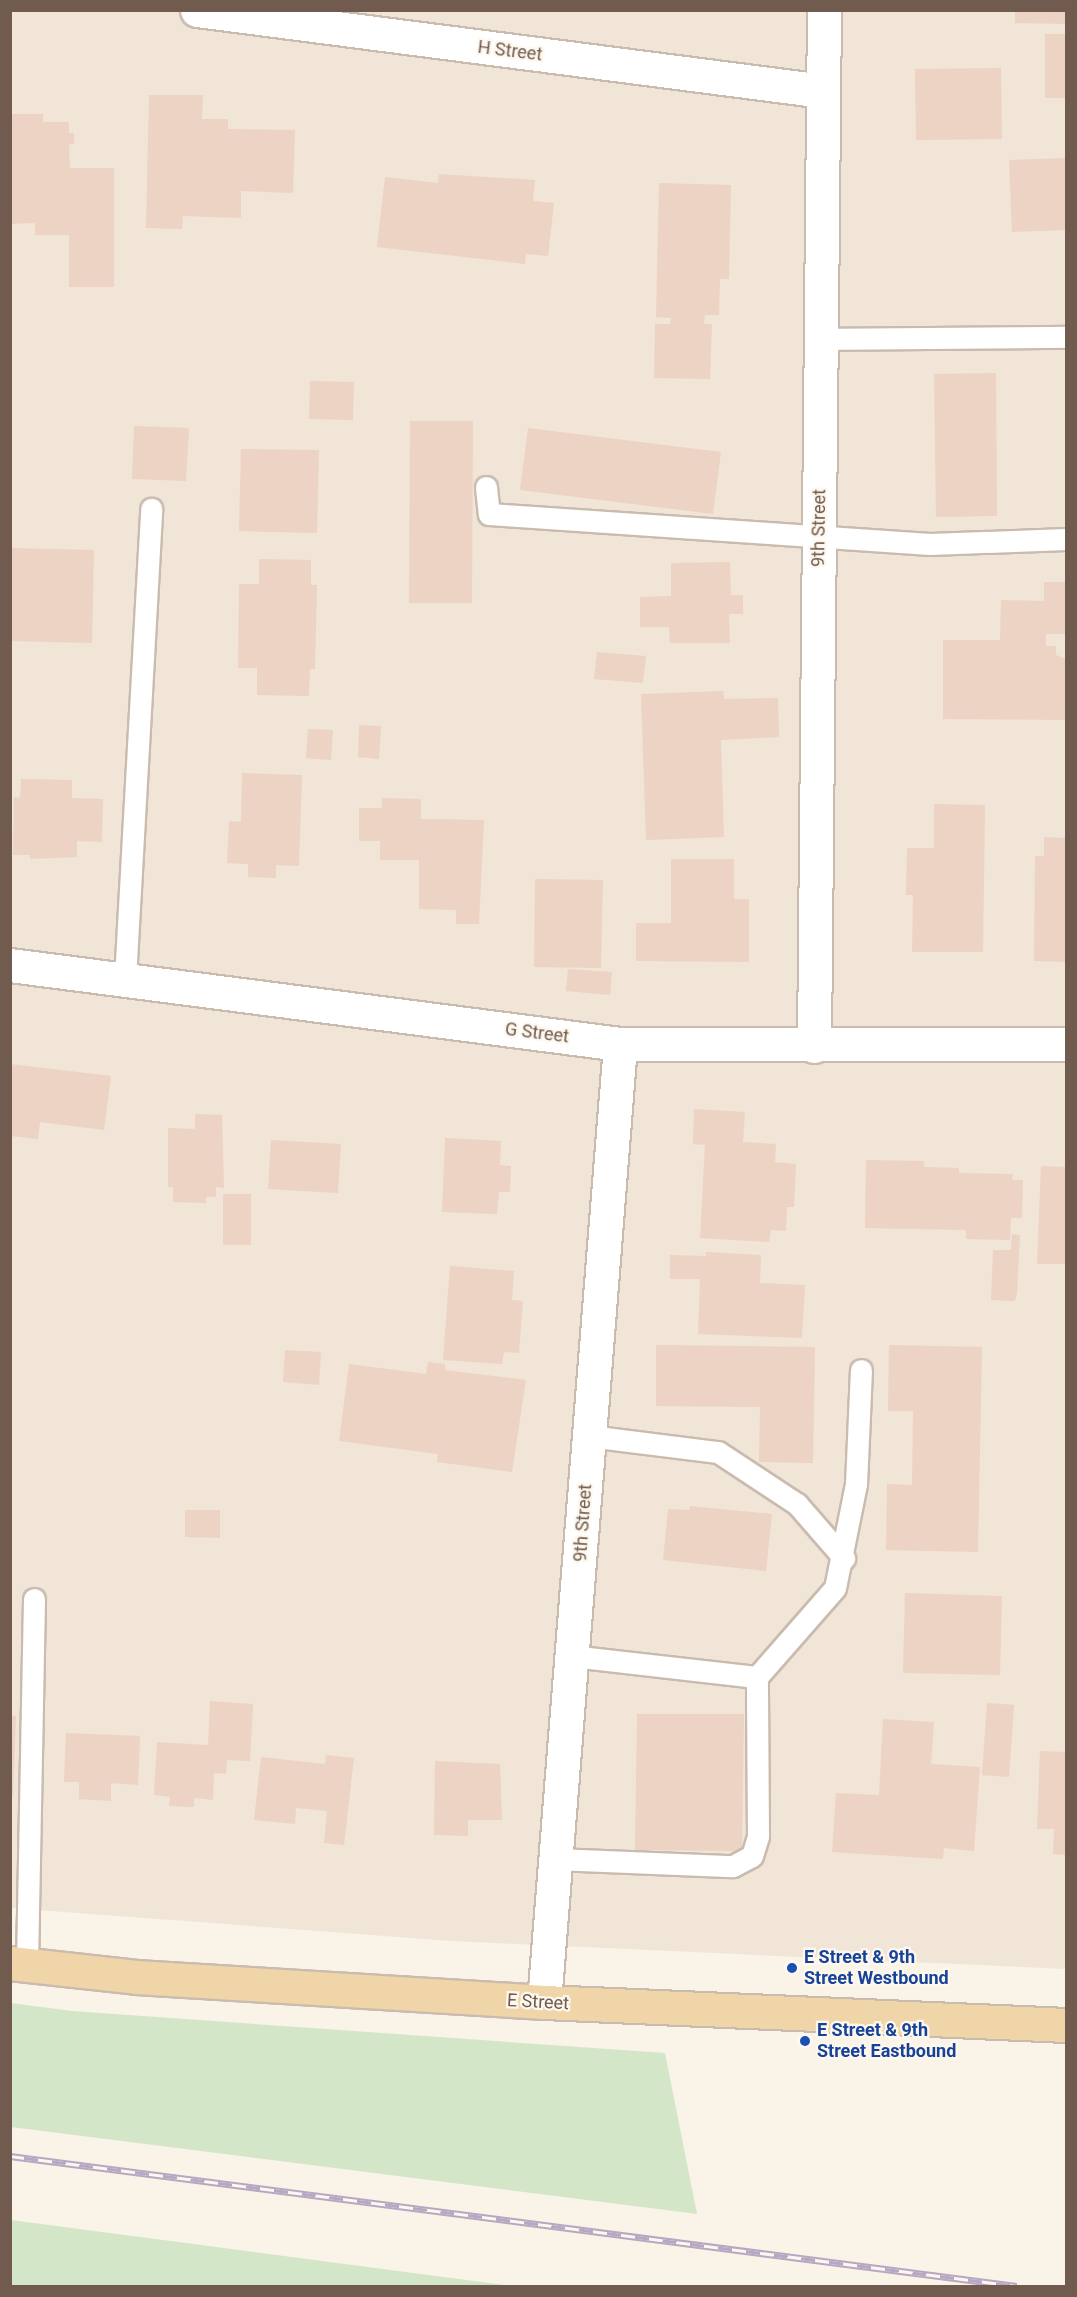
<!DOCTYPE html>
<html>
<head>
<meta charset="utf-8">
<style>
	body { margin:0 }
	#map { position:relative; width:1077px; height:2297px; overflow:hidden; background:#faf3e8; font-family:Roboto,sans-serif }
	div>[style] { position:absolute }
	.residential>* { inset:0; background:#f0e5d7 }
	.green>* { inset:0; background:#d4e6c8 }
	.building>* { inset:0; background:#ecd3c3 }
	.roads { filter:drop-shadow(2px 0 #cabbaf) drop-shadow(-2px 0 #cabbaf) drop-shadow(0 2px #cabbaf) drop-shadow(0 -2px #cabbaf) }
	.service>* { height:21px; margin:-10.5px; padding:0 10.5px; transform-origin:10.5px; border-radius:10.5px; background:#fff }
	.minor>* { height:33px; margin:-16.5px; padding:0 16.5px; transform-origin:16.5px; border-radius:16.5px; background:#fff }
	.primary>* { height:33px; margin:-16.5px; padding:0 16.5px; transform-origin:16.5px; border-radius:16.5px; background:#f0d5a8 }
	.rail>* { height:7px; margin-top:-3.5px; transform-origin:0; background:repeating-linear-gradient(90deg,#fdf7ee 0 14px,#b6a7c2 0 28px); box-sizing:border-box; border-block:2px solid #b6a7c2 }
	.dots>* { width:16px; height:16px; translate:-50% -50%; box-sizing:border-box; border:3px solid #fdf7ee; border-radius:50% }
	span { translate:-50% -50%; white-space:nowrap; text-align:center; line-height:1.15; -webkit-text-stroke:4.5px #fdf7ee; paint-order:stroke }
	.street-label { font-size:18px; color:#715b4f }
	.transit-label { font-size:18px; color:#164399; font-weight:700 }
	.left { translate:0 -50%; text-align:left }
	.frame { position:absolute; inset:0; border:12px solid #715b4f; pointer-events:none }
</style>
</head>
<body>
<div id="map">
	<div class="residential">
		<i style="clip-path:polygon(10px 11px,1066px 11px,1066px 1969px,452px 1941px,11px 1908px)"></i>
	</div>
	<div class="green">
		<i style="clip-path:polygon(11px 2003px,72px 2011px,665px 2053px,697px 2214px,11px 2127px)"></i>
		<i style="clip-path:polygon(11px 2220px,511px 2286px,11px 2286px)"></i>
	</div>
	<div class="building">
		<i style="clip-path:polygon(1015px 10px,1066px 10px,1066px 24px,1015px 23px)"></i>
		<i style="clip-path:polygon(1045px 34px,1066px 34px,1066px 98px,1045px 98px)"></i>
		<i style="clip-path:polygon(1001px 68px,1002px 139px,916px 140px,915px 69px)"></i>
		<i style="clip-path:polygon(149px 95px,203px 95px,202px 119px,228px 119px,228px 129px,295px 130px,293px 193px,241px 191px,241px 218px,183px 216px,182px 229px,146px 228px)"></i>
		<i style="clip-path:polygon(10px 114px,43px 114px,43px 122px,69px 122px,69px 133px,74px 133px,74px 144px,69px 144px,70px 168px,114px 168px,114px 287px,69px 287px,69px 235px,35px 235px,35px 223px,10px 224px)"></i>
		<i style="clip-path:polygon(1066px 158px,1066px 230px,1012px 232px,1009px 160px)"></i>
		<i style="clip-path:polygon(439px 174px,535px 180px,533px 201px,554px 203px,548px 256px,526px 254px,525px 264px,377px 247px,385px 177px,438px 183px)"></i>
		<i style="clip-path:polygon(659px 183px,731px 185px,729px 279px,720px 279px,719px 315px,705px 315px,704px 324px,712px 324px,710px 379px,654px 378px,655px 324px,670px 324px,671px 318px,656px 317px)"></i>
		<i style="clip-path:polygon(996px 373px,997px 516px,936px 517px,934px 374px)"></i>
		<i style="clip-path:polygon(310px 381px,354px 382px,353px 420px,309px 419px)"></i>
		<i style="clip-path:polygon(410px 421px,473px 421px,472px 603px,409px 603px)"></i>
		<i style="clip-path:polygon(134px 426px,189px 428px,186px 481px,132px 479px)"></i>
		<i style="clip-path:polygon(528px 428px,721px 452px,713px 514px,520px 490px)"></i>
		<i style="clip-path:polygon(241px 449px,319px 450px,317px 533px,239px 531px)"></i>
		<i style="clip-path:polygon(10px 548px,94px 550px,92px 643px,10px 641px)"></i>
		<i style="clip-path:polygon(259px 559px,311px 560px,311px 585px,317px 585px,315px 669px,310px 669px,309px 696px,257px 695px,257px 668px,238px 668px,239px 584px,259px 584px)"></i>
		<i style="clip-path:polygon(730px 562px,731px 595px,743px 595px,743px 614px,729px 614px,730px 643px,670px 643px,669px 627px,640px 627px,640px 597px,671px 596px,671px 563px)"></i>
		<i style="clip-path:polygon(1044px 582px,1066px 582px,1066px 634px,1046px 634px,1046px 646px,1056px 646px,1056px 655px,1066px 659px,1066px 720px,943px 719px,943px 640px,1000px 640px,1001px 600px,1044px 601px)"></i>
		<i style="clip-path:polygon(597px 652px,646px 656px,643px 683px,594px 679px)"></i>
		<i style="clip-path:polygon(723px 691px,724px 699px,778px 698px,779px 737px,721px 740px,724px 837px,646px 840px,641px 694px)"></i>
		<i style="clip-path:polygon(359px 725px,381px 726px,379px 759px,358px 757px)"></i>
		<i style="clip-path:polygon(308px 729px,333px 730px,331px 760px,306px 758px)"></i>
		<i style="clip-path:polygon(242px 773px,302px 775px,299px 866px,276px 865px,276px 878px,248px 877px,248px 864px,227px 863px,229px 821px,241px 822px)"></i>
		<i style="clip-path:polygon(21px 779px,72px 780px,72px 798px,103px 799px,102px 842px,77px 841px,77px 857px,30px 859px,30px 855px,13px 855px,14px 797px,20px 798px)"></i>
		<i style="clip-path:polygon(382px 798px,421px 799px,421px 819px,484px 820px,479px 924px,456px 924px,456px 910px,419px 909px,419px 860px,380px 860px,380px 841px,359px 841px,359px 808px,382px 808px)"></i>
		<i style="clip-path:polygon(934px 804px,985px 805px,983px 952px,912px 952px,913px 895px,906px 895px,907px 848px,934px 848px)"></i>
		<i style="clip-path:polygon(1044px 837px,1066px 838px,1066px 962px,1034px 961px,1035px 856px,1044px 856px)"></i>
		<i style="clip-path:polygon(671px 859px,734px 859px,734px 899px,749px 899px,749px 962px,636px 961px,636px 923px,671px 923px)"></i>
		<i style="clip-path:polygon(535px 879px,603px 880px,601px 968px,534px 967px)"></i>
		<i style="clip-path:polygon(568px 969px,612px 972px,610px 995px,566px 991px)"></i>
		<i style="clip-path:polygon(10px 1064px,111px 1076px,104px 1130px,40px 1122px,38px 1139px,10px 1136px)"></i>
		<i style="clip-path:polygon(694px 1109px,745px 1112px,743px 1142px,776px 1144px,775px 1162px,796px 1164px,794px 1207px,787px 1207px,786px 1231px,771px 1230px,769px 1242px,700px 1238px,705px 1145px,693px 1144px)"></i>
		<i style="clip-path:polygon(195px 1114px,222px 1115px,224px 1188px,216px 1187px,216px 1197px,206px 1197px,206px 1203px,173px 1202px,173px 1187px,168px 1187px,168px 1128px,195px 1129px)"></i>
		<i style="clip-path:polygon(445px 1138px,501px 1141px,500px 1165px,511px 1166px,510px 1192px,499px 1192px,497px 1214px,442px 1212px)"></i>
		<i style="clip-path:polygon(271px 1140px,341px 1144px,338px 1193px,268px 1189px)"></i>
		<i style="clip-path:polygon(866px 1160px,924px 1161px,924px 1167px,959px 1168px,959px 1173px,1013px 1174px,1012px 1180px,1023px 1180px,1022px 1218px,1011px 1218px,1010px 1240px,966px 1239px,966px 1230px,865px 1228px)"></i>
		<i style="clip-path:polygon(1041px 1166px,1066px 1167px,1066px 1264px,1037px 1264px)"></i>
		<i style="clip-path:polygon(223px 1194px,251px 1194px,251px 1245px,223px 1245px)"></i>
		<i style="clip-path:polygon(1012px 1234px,1020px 1235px,1017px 1293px,1015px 1301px,991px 1300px,993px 1250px,1011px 1250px)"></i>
		<i style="clip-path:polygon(706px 1252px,761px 1255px,760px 1283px,805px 1285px,802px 1338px,698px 1334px,700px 1279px,670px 1279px,670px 1255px,706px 1256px)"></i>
		<i style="clip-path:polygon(450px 1266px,514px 1271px,512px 1300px,523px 1301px,519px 1353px,504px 1352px,502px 1364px,443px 1360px)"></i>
		<i style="clip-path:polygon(656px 1345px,815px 1347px,813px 1463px,759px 1462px,760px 1407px,656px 1406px)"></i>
		<i style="clip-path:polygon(889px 1345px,982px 1347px,978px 1552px,886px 1550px,887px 1484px,912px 1485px,913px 1411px,888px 1411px)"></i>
		<i style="clip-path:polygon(285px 1350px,321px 1352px,319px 1385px,283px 1382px)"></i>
		<i style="clip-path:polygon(428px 1362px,445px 1364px,445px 1370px,526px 1380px,512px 1472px,437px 1462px,438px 1454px,339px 1441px,349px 1364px,426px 1374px)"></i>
		<i style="clip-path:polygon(690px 1506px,772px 1514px,766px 1571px,663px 1560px,668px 1509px,689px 1510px)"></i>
		<i style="clip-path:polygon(185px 1510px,220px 1510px,220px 1538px,185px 1537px)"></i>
		<i style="clip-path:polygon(905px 1593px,1002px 1596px,1000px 1675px,903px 1673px)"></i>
		<i style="clip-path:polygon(210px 1701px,253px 1704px,250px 1761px,227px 1760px,226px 1774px,214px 1773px,213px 1800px,194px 1798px,194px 1807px,169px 1806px,170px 1797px,154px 1795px,157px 1742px,208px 1745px)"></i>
		<i style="clip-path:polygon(987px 1703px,1014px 1705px,1009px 1777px,982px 1775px)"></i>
		<i style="clip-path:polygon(637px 1714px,744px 1714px,742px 1851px,635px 1850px)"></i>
		<i style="clip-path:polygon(10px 1716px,16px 1716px,13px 1796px,10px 1796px)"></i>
		<i style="clip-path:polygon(883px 1719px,934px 1722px,931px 1764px,980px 1767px,974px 1851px,944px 1848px,943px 1859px,832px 1852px,836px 1793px,879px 1795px)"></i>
		<i style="clip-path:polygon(66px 1733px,140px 1736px,138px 1785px,111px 1783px,111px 1801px,79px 1799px,79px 1782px,64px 1782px)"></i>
		<i style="clip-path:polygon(1040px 1751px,1066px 1752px,1066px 1855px,1053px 1854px,1054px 1829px,1037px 1829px)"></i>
		<i style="clip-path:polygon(326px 1755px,354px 1758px,344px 1845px,324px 1843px,327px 1811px,296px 1808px,295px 1824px,254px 1820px,261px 1757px,325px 1764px)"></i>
		<i style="clip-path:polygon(435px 1761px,500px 1764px,502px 1820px,468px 1820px,468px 1836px,434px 1835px)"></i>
	</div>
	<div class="roads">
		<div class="service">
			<i style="left:821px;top:339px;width:245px;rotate:-0.5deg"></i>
			<i style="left:486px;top:487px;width:27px;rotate:84deg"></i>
			<i style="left:489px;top:514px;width:442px;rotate:3.9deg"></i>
			<i style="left:930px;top:544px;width:136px;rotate:-2.1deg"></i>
			<i style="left:125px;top:979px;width:471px;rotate:-86.8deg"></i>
			<i style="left:589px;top:1436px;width:130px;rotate:7.1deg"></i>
			<i style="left:718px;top:1452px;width:95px;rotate:33.4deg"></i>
			<i style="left:797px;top:1504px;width:72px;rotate:49deg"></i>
			<i style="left:572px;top:1656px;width:186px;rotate:6.5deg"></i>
			<i style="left:555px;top:1859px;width:178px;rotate:2.3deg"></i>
			<i style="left:733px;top:1866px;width:21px;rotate:-28deg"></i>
			<i style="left:752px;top:1856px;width:21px;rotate:-73deg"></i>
			<i style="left:758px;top:1836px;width:159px;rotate:-90.4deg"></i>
			<i style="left:757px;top:1677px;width:118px;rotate:-48.8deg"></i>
			<i style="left:835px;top:1588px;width:106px;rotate:-78.6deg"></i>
			<i style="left:856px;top:1484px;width:114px;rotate:-87.5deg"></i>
			<i style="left:27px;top:1964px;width:365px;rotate:-88.9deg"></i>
		</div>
		<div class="minor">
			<i style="left:197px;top:10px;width:631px;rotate:7.37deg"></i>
			<i style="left:10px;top:965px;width:615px;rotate:7.38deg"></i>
			<i style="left:620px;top:1044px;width:446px"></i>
			<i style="left:814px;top:1046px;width:1036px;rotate:-89.45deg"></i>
			<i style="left:544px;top:2002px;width:961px;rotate:-85.46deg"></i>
		</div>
		<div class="primary">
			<i style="left:10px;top:1963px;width:127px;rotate:6.3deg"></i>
			<i style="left:136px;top:1977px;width:409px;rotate:3.5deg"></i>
			<i style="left:544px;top:2002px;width:523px;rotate:2.52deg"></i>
		</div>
	</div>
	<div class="rail">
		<i style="left:10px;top:2156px;width:1015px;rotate:7.36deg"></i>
	</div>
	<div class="dots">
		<i style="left:792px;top:1968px;background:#1a4fb4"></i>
		<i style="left:805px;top:2041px;background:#1a4fb4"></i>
	</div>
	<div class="street-label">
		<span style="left:510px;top:51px;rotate:7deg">H Street</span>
		<span style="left:819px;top:528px;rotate:-89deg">9th Street</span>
		<span style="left:537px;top:1033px;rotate:7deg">G Street</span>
		<span style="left:583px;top:1523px;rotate:-86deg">9th Street</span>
		<span style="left:538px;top:2002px;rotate:3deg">E Street</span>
	</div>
	<div class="transit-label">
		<span class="left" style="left:804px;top:1968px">E Street &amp; 9th<br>Street Westbound</span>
		<span class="left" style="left:817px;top:2041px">E Street &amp; 9th<br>Street Eastbound</span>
	</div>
	<div class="frame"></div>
</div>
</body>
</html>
